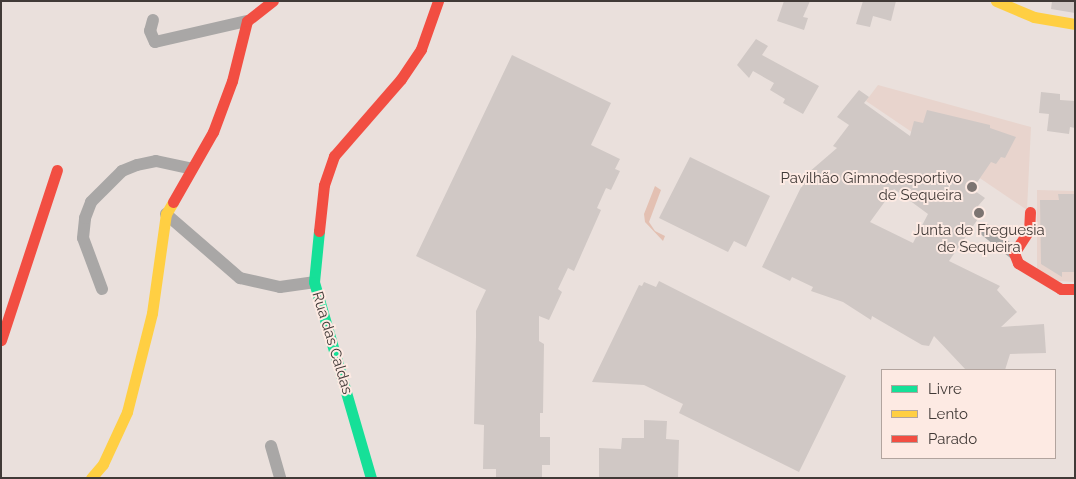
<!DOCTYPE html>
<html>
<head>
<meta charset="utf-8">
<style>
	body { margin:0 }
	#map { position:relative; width:1076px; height:479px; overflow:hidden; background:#eae0dc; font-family:Raleway,sans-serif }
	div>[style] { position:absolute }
	.built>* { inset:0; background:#e8d4cd }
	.green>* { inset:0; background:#e3c0b2 }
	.building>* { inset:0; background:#d0c8c5 }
	.street>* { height:12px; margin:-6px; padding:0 6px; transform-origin:6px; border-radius:6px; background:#a9a7a6 }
	.fast>* { height:11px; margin:-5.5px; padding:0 5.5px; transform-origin:5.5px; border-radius:5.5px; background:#16e098 }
	.slow>* { height:11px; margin:-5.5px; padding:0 5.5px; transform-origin:5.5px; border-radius:5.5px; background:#ffcf43 }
	.jam>* { height:11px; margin:-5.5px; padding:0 5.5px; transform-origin:5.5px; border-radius:5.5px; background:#f24e42 }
	.dots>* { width:14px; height:14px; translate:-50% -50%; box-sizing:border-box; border:2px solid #fdeae3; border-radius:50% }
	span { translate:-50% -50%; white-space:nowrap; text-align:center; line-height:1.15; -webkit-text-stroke:4px #fdeae3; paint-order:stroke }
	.poi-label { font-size:15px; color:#413a37 }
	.right { translate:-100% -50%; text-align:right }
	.street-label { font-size:15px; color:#413a37 }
	.frame { position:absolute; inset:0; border:2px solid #413a37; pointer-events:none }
	.legend { position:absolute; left:881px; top:369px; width:175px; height:90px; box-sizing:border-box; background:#fdeae3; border:1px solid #b2a49e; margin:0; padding:6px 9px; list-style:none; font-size:15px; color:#413a37 }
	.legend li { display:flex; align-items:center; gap:10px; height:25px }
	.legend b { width:25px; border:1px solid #b2a49e }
</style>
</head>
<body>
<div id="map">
	<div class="built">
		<i style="clip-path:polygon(878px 85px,1031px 127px,1027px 210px,866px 101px)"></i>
		<i style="clip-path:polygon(1037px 190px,1075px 191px,1075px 282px,1058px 281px,1037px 270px)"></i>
	</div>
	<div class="green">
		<i style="clip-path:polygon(655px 186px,661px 190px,649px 222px,655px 231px,665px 236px,663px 241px,645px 222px,644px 214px)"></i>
	</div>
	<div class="building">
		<i style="clip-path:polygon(784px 1px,810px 1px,803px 17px,808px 18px,804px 30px,777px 21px)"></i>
		<i style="clip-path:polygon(863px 1px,896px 1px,891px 21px,873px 16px,870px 27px,856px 24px)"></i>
		<i style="clip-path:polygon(1052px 1px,1075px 1px,1075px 13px,1051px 9px)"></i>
		<i style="clip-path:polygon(756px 39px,768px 46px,762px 55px,819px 86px,803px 114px,783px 103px,785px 99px,770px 90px,774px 83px,753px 71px,749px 78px,737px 65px)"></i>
		<i style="clip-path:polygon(512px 55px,611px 103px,591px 145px,620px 159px,615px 169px,620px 171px,611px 190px,606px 188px,597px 208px,601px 210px,574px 271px,568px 268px,558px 289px,562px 292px,549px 320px,539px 316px,539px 341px,544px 344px,543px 413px,540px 413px,540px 437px,550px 437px,550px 465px,542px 465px,542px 478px,496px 478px,496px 469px,483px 469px,484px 425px,474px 424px,476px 336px,476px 311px,486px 290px,416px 256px)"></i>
		<i style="clip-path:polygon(evenodd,859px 90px,869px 97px,864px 103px,910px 136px,914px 121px,923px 123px,927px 110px,990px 125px,990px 128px,1016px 137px,1005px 158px,1001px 157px,996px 164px,991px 162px,976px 184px,979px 185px,975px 191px,985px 198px,978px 206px,984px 210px,949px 261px,1000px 286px,997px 290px,1017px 312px,1001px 327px,1044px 324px,1046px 353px,1010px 354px,1005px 370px,966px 370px,934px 336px,929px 346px,922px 345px,872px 316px,871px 320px,843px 302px,811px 291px,813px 287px,792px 277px,790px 281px,762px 267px,808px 173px,837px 148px,833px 146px,849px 125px,837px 117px,859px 90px,894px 189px,928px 214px,913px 243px,870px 222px,894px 189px)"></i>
		<i style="clip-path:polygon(1041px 92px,1060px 94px,1060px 100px,1075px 101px,1075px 128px,1070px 127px,1069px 134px,1047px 131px,1049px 114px,1039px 113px)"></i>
		<i style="clip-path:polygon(690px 157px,770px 196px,746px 247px,734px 241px,728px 252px,659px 218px)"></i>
		<i style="clip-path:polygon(1058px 194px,1075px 194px,1075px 272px,1062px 272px,1062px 277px,1041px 264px,1040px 200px,1059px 200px)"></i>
		<i style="clip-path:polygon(659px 281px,846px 376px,799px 472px,679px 413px,683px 404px,644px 385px,592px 382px,639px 285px,642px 286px,644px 282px,656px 287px)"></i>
		<i style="clip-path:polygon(644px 420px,667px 421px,666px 439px,679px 440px,678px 478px,599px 478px,599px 448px,621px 449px,622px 438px,644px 438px)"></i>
	</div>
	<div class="street">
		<i style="left:153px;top:20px;width:11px;rotate:105deg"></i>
		<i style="left:150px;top:31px;width:12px;rotate:66deg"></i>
		<i style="left:155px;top:42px;width:94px;rotate:-12.9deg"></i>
		<i style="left:166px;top:214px;width:98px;rotate:40.9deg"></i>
		<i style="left:240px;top:278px;width:41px;rotate:12.7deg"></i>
		<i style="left:280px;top:287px;width:34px;rotate:-8deg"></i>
		<i style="left:984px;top:229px;width:38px;rotate:39deg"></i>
		<i style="left:102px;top:289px;width:54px;rotate:-110.4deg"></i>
		<i style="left:83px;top:238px;width:20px;rotate:-84deg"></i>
		<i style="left:85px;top:218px;width:17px;rotate:-69deg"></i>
		<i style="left:91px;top:202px;width:44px;rotate:-45deg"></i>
		<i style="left:122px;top:171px;width:16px;rotate:-22deg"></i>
		<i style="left:137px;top:165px;width:19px;rotate:-12deg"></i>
		<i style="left:156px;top:161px;width:35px;rotate:12deg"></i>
		<i style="left:271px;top:446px;width:33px;rotate:74deg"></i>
	</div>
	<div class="fast">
		<i style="left:319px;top:231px;width:51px;rotate:95.6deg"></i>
		<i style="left:314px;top:282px;width:204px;rotate:73.8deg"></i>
	</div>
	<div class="slow">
		<i style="left:996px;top:1px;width:41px;rotate:22.8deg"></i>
		<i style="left:1034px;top:17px;width:42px;rotate:9.7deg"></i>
		<i style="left:91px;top:478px;width:18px;rotate:-49deg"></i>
		<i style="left:103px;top:464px;width:57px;rotate:-65.2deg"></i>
		<i style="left:127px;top:412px;width:102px;rotate:-75.8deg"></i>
		<i style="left:152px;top:313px;width:100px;rotate:-82deg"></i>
		<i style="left:166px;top:214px;width:14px;rotate:-60deg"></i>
	</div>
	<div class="jam">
		<i style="left:173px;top:202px;width:81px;rotate:-60.3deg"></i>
		<i style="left:213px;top:132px;width:54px;rotate:-69.6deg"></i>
		<i style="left:232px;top:81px;width:62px;rotate:-76deg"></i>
		<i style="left:247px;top:21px;width:33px;rotate:-38deg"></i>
		<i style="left:1030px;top:212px;width:18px;rotate:93deg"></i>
		<i style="left:1029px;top:230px;width:27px;rotate:123deg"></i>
		<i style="left:1014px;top:253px;width:11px;rotate:68deg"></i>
		<i style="left:1018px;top:263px;width:50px;rotate:31.2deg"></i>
		<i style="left:1061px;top:289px;width:14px"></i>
		<i style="left:319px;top:231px;width:46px;rotate:-83.8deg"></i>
		<i style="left:324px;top:185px;width:31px;rotate:-71deg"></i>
		<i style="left:334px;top:156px;width:102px;rotate:-49deg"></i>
		<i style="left:401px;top:79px;width:36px;rotate:-56deg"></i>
		<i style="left:421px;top:49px;width:51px;rotate:-70.5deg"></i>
		<i style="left:1px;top:340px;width:179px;rotate:-71.8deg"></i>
	</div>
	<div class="dots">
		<i style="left:972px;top:187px;background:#7c7471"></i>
		<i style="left:979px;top:213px;background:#7c7471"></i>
	</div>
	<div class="poi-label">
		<span class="right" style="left:962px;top:187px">Pavilhão Gimnodesportivo<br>de Sequeira</span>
		<span style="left:979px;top:239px">Junta de Freguesia<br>de Sequeira</span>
	</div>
	<div class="street-label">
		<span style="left:332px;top:343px;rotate:73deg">Rua das Caldas</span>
	</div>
	<div class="frame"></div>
	<ul class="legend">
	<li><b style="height:6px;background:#16e098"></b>Livre</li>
	<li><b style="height:6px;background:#ffcf43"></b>Lento</li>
	<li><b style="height:6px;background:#f24e42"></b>Parado</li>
	</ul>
</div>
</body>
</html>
